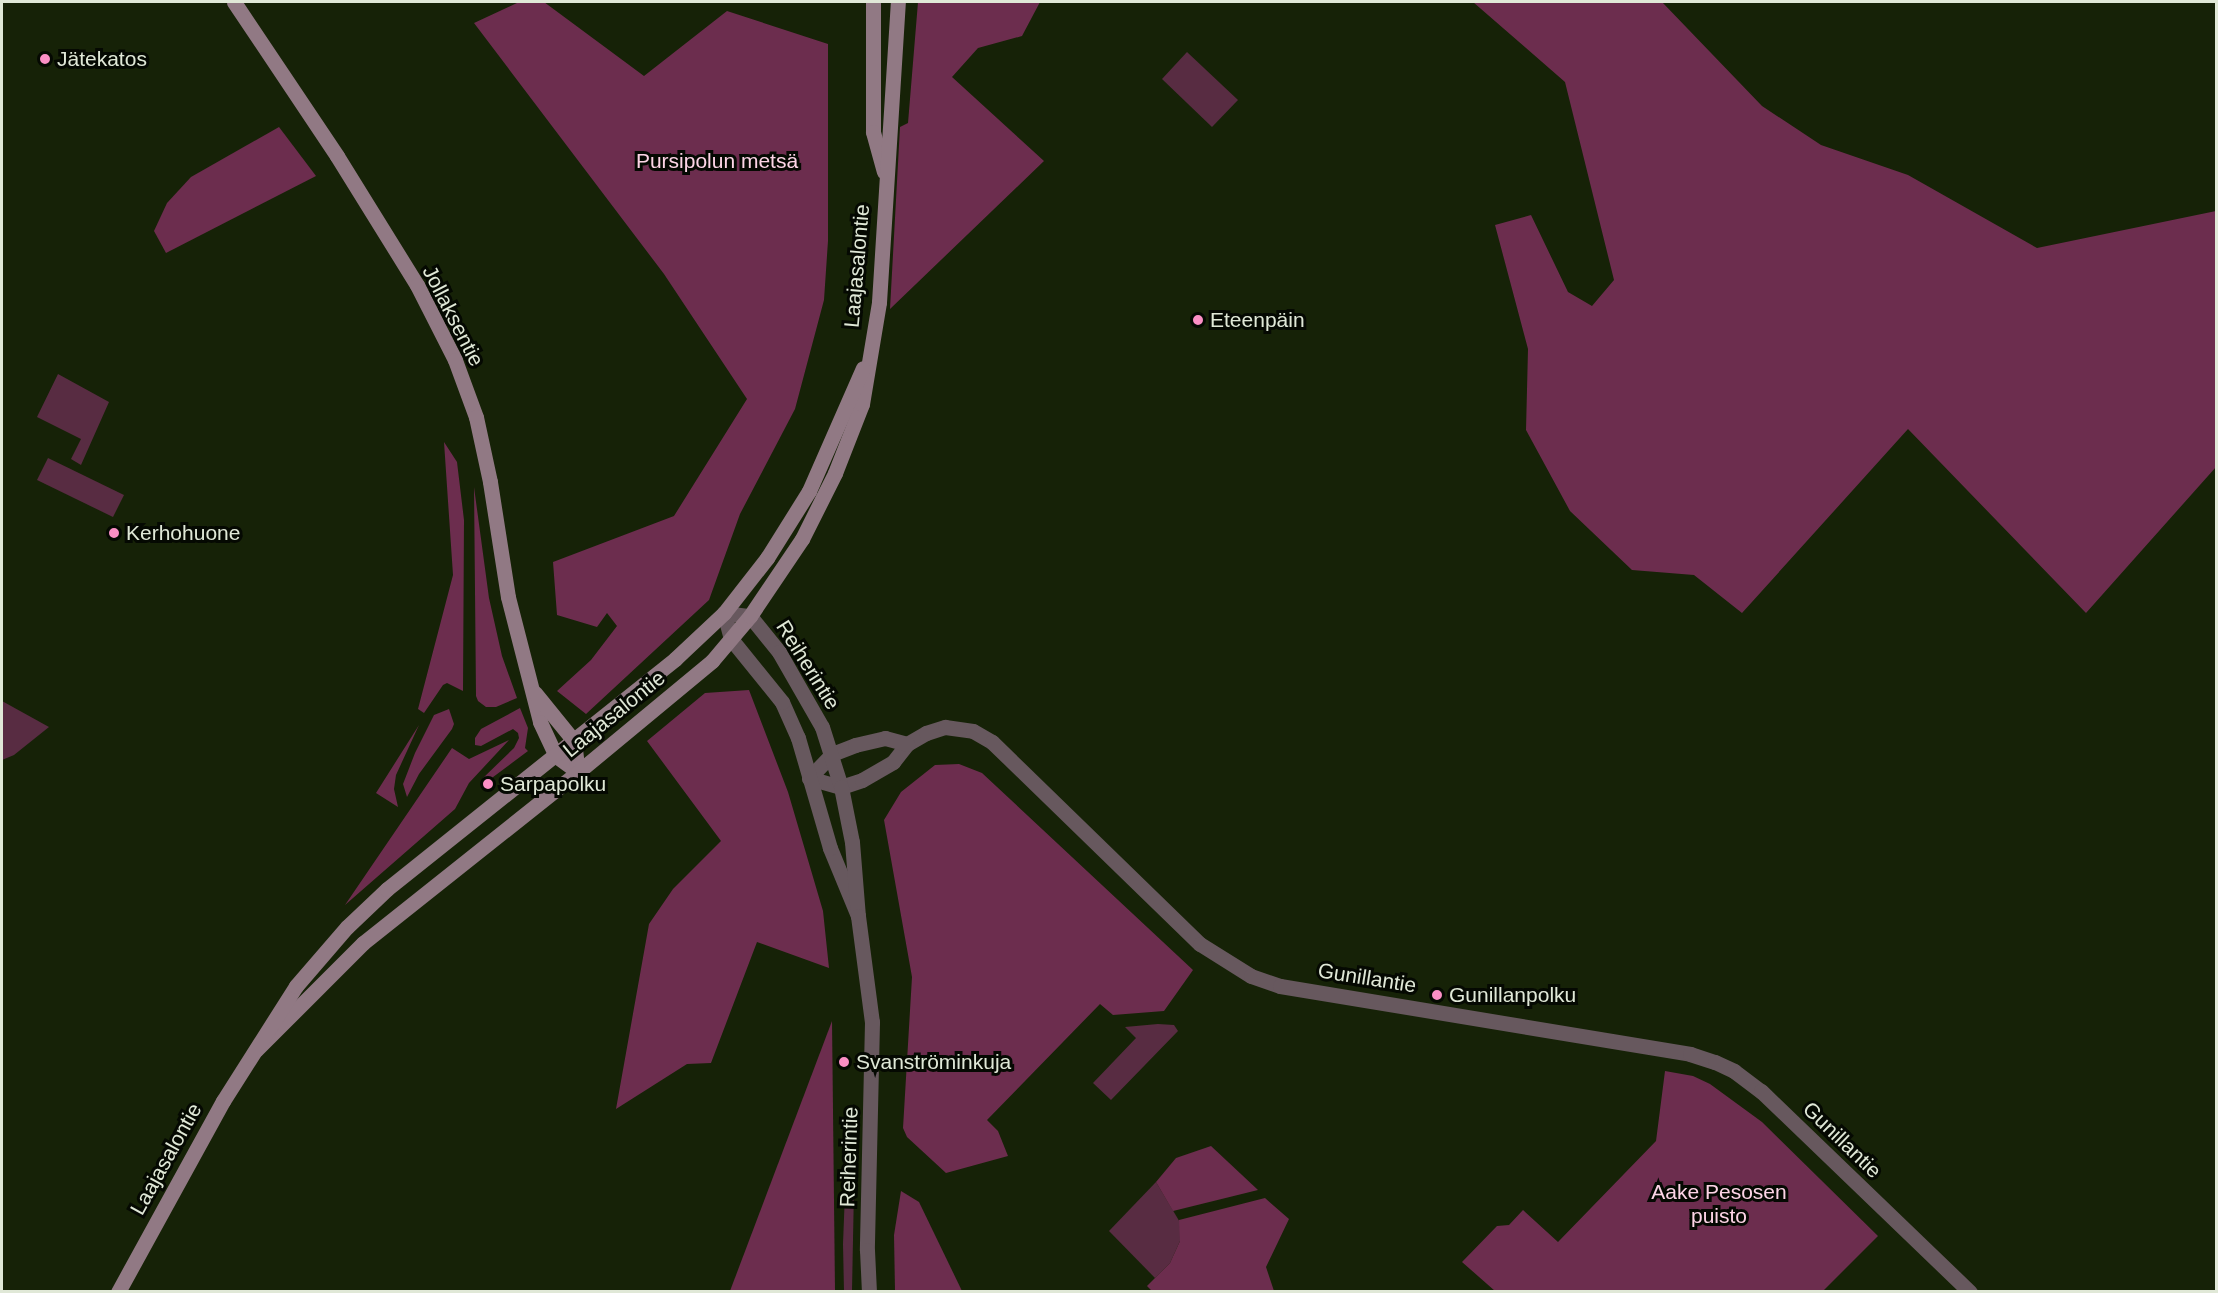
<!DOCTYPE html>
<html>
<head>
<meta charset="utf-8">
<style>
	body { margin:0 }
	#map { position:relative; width:2218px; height:1293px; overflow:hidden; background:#162207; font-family:Arial,sans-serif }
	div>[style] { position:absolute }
	.green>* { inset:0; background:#582c42 }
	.forest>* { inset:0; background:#6c2d4e }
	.tertiary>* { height:15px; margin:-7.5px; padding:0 7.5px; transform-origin:7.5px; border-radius:7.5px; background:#67585e }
	.secondary>* { height:15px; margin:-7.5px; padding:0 7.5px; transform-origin:7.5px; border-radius:7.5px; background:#917984 }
	.dots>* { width:16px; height:16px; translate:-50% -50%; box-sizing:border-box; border:3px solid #050902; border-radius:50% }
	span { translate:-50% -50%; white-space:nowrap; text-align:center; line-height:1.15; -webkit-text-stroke:6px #050902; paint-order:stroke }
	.poi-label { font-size:21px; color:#e0e8d7 }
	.left { translate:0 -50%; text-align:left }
	.park-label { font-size:21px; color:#fdd4e6 }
	.street-label { font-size:21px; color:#e0e8d7 }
	.frame { position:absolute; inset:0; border:3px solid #e0e8d7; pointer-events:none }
</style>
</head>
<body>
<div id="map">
	<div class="green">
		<i style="clip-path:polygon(1187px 52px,1238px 100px,1212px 127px,1162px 79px)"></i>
		<i style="clip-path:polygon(58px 374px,109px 402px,81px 465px,71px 459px,81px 439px,37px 417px)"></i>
		<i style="clip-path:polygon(48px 458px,124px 495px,113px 517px,37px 480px)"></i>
		<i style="clip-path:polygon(2px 701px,49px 727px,14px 755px,2px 760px)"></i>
		<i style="clip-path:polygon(1158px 1024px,1174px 1025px,1178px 1031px,1111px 1100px,1093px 1083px,1136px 1038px,1125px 1027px)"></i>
		<i style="clip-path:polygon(855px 1138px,852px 1291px,844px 1291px,843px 1244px,847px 1140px)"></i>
		<i style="clip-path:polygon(1156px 1182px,1181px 1224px,1180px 1241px,1170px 1263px,1155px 1278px,1109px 1231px)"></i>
	</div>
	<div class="forest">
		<i style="clip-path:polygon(519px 2px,544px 2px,644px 76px,727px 11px,828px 44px,828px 241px,824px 300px,795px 409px,740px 514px,709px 600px,586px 714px,557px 691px,591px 660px,617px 626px,607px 613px,597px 627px,557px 615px,553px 562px,674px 516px,747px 399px,664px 274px,474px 23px)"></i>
		<i style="clip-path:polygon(918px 2px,1040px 2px,1022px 36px,978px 48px,952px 77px,1044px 161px,890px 309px,900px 127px,908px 123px)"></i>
		<i style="clip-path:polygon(1473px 2px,1662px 2px,1762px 106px,1821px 145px,1908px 175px,2037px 248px,2216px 211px,2216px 467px,2086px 613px,1908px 429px,1742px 613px,1694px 575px,1632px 570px,1570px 511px,1526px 430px,1528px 349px,1495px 225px,1531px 215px,1568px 292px,1592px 306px,1614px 280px,1565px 82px)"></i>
		<i style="clip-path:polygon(279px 127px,316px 176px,166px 253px,154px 231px,167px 203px,191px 177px)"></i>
		<i style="clip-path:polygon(444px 442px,457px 462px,464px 520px,463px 691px,447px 683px,443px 685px,424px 713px,418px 709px,453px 575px)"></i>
		<i style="clip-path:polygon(474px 487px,489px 598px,502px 656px,517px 698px,496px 707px,486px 707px,478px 701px,476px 696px)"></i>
		<i style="clip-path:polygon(749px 690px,788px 792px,823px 911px,829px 968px,757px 942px,711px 1063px,687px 1064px,616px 1109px,649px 924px,673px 889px,721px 841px,647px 741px,705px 693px)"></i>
		<i style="clip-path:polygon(520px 708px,528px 728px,525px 748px,528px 751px,485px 783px,482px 779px,514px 748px,519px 738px,518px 733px,513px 729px,481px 746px,475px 745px,475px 738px,481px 729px)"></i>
		<i style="clip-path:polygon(449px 709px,454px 724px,452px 729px,419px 774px,407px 797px,403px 784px,415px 753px,434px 715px)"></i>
		<i style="clip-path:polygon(419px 725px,396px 775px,394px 789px,398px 807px,376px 793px)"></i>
		<i style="clip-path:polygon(509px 740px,469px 783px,455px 809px,345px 905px,452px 748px,469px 759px)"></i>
		<i style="clip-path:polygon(959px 764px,982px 773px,1193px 970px,1164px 1011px,1113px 1015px,1100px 1004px,987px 1120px,998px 1131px,1008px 1156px,946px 1173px,907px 1137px,903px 1128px,912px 977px,884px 820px,901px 792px,935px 765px)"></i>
		<i style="clip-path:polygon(832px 1021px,835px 1291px,730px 1291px)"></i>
		<i style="clip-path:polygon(1665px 1071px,1693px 1076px,1710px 1084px,1762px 1122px,1878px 1236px,1823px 1291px,1495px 1291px,1462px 1262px,1497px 1226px,1509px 1225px,1523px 1210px,1558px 1242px,1656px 1141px)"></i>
		<i style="clip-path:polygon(1211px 1146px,1258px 1190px,1173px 1211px,1156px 1182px,1176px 1158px)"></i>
		<i style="clip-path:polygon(901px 1191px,919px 1202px,962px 1291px,895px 1291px,894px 1235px)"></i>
		<i style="clip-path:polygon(1265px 1198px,1289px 1219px,1266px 1267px,1274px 1291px,1153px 1292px,1147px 1286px,1170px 1263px,1180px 1241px,1179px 1220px)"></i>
	</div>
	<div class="tertiary">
		<i style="left:809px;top:778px;width:33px;rotate:16deg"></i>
		<i style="left:841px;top:787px;width:22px;rotate:-18deg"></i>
		<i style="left:862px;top:780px;width:36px;rotate:-30deg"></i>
		<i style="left:893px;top:762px;width:23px;rotate:-52deg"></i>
		<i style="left:907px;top:744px;width:22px;rotate:-30deg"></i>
		<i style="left:926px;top:733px;width:20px;rotate:-18deg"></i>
		<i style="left:945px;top:727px;width:28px;rotate:8deg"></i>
		<i style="left:973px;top:731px;width:22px;rotate:30deg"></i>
		<i style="left:992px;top:742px;width:290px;rotate:44.2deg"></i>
		<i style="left:1200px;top:944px;width:60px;rotate:32.1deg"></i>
		<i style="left:1251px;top:976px;width:31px;rotate:19deg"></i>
		<i style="left:1280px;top:986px;width:416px;rotate:9.4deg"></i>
		<i style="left:1690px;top:1054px;width:26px;rotate:18deg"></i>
		<i style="left:1715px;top:1062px;width:21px;rotate:25deg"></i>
		<i style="left:1734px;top:1071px;width:34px;rotate:37deg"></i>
		<i style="left:1761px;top:1091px;width:290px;rotate:43.9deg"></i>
		<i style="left:809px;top:778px;width:33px;rotate:-46deg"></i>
		<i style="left:832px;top:754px;width:25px;rotate:-21deg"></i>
		<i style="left:855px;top:745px;width:31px;rotate:-13deg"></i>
		<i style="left:885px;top:738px;width:23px;rotate:15deg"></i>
		<i style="left:858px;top:916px;width:74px;rotate:-112.4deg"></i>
		<i style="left:830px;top:848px;width:115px;rotate:-106.2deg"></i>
		<i style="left:798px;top:738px;width:39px;rotate:-114deg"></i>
		<i style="left:782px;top:702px;width:81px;rotate:-129deg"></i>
		<i style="left:731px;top:639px;width:27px;rotate:-105deg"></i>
		<i style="left:724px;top:613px;width:26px;rotate:7deg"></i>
		<i style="left:750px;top:616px;width:46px;rotate:51.1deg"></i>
		<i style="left:779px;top:652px;width:86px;rotate:60.2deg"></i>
		<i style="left:822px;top:727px;width:63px;rotate:72.4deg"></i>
		<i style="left:841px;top:787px;width:56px;rotate:78.7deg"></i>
		<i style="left:852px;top:842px;width:74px;rotate:85.4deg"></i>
		<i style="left:858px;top:916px;width:107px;rotate:82.5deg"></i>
		<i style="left:872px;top:1022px;width:228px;rotate:91.3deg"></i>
		<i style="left:867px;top:1250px;width:42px;rotate:87.3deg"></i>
	</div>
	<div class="secondary">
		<i style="left:234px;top:2px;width:185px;rotate:56.2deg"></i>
		<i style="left:337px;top:156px;width:152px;rotate:58.2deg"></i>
		<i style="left:417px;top:285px;width:84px;rotate:63.1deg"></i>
		<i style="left:455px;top:360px;width:61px;rotate:69.8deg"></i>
		<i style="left:476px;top:417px;width:66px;rotate:77.8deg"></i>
		<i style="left:490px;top:482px;width:116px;rotate:81.1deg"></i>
		<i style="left:508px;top:597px;width:129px;rotate:75.6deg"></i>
		<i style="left:540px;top:722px;width:38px;rotate:65deg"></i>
		<i style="left:556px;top:756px;width:27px;rotate:36deg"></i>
		<i style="left:873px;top:2px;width:130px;rotate:90deg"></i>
		<i style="left:873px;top:132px;width:41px;rotate:74.6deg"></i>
		<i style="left:535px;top:693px;width:62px;rotate:50.9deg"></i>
		<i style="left:574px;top:741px;width:31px;rotate:83deg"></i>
		<i style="left:256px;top:1050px;width:151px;rotate:-45deg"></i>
		<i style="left:363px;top:943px;width:275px;rotate:-38.5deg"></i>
		<i style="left:578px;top:772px;width:174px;rotate:-39.6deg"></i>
		<i style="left:712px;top:661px;width:59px;rotate:-49.8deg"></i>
		<i style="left:750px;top:616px;width:93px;rotate:-56deg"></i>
		<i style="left:802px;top:539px;width:74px;rotate:-63.4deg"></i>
		<i style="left:835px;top:473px;width:74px;rotate:-68.6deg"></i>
		<i style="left:862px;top:404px;width:103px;rotate:-80.5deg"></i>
		<i style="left:879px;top:302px;width:301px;rotate:-86.4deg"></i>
		<i style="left:118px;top:1292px;width:218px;rotate:-61.2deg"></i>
		<i style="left:223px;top:1101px;width:136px;rotate:-57.6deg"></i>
		<i style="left:296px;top:986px;width:78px;rotate:-49.2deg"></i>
		<i style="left:347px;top:927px;width:55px;rotate:-43.5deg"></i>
		<i style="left:387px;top:889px;width:369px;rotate:-38.6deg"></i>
		<i style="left:675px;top:659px;width:67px;rotate:-43.2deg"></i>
		<i style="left:724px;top:613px;width:70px;rotate:-52deg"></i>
		<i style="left:767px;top:558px;width:79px;rotate:-57.9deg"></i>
		<i style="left:809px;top:491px;width:134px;rotate:-66.3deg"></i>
	</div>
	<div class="dots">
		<i style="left:45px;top:59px;background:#fb8fc5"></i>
		<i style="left:1198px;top:320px;background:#fb8fc5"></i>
		<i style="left:114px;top:533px;background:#fb8fc5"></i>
		<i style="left:488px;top:784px;background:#fb8fc5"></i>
		<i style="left:1437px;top:995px;background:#fb8fc5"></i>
		<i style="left:844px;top:1062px;background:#fb8fc5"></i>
	</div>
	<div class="poi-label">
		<span class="left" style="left:57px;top:59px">Jätekatos</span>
		<span class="left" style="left:1210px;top:320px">Eteenpäin</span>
		<span class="left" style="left:126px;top:533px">Kerhohuone</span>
		<span class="left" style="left:500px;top:784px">Sarpapolku</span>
		<span class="left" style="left:1449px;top:995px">Gunillanpolku</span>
		<span class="left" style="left:856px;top:1062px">Svanströminkuja</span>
	</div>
	<div class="park-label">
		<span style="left:717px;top:161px">Pursipolun metsä</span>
		<span style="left:1719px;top:1204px">Aake Pesosen<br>puisto</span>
	</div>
	<div class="street-label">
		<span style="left:857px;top:266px;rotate:-85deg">Laajasalontie</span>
		<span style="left:453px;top:316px;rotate:63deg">Jollaksentie</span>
		<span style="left:808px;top:665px;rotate:58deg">Reiherintie</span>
		<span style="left:614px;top:714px;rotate:-39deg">Laajasalontie</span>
		<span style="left:1367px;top:978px;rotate:9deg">Gunillantie</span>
		<span style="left:1842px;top:1140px;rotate:44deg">Gunillantie</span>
		<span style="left:849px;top:1157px;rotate:-88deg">Reiherintie</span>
		<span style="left:166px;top:1159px;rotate:-61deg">Laajasalontie</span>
	</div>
	<div class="frame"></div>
</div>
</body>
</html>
